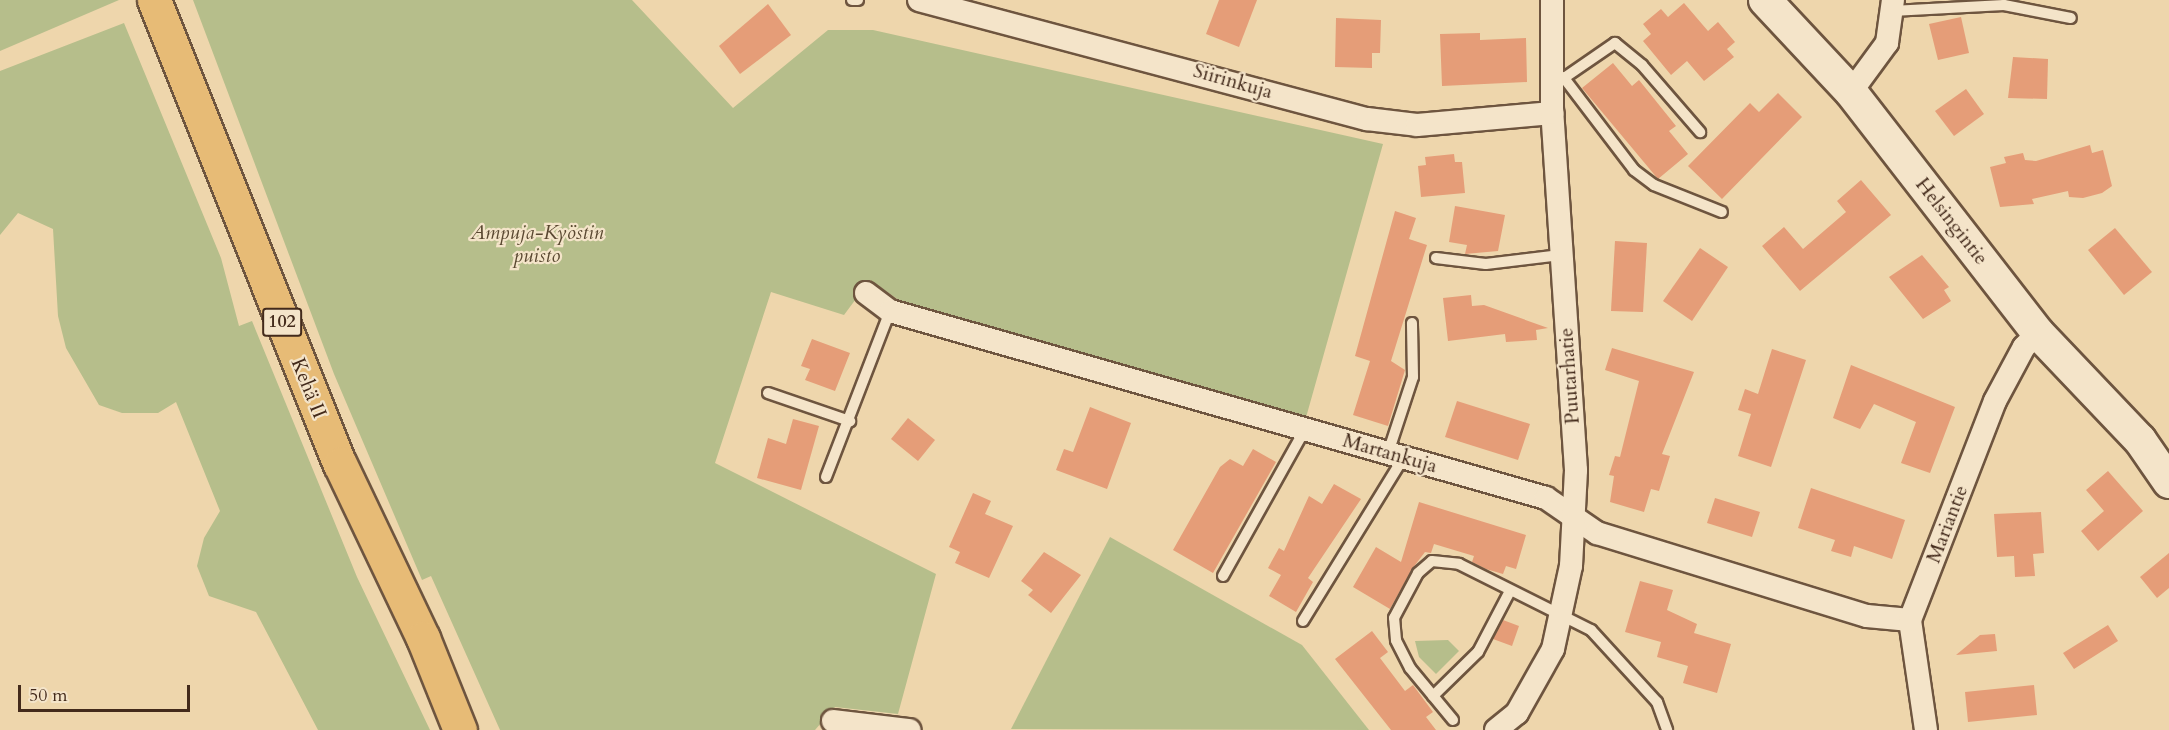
<!DOCTYPE html>
<html>
<head>
<meta charset="utf-8">
<style>
	body { margin:0 }
	#map { position:relative; width:2169px; height:730px; overflow:hidden; background:#eed6ac; font-family:Cardo,serif }
	div>[style] { position:absolute }
	.green>* { inset:0; background:#b6be8b }
	.building>* { inset:0; background:#e59d78 }
	.roads { filter:drop-shadow(2px 0 #6e553f) drop-shadow(-2px 0 #6e553f) drop-shadow(0 2px #6e553f) drop-shadow(0 -2px #6e553f) }
	.lane>* { height:10px; margin:-5px; padding:0 5px; transform-origin:5px; border-radius:5px; background:#f4e4c9 }
	.street>* { height:22px; margin:-11px; padding:0 11px; transform-origin:11px; border-radius:11px; background:#f4e4c9 }
	.secondary>* { height:32px; margin:-16px; padding:0 16px; transform-origin:16px; border-radius:16px; background:#f4e4c9 }
	.highway>* { height:33px; margin:-16.5px; padding:0 16.5px; transform-origin:16.5px; border-radius:16.5px; background:#e7bb76 }
	span { translate:-50% -50%; white-space:nowrap; text-align:center; line-height:1.15; -webkit-text-stroke:4.5px #f4e4c9; paint-order:stroke }
	.shield-label span { padding:2px 4px; background:#f4e4c9; border:2px solid; border-radius:4px; -webkit-text-stroke-width:0 }
	.shield-label { font-size:18px; color:#432a1b; font-weight:700 }
	.street-label { font-size:20px; color:#432a1b }
	.park-label { font-size:20px; color:#5a4831; font-style:italic }
	.scale { position:absolute; left:18px; top:685px; width:172px; height:27px; box-sizing:border-box; border:3px solid #432a1b; border-top:0; padding-left:8px; font-size:18px; line-height:21px; white-space:nowrap; color:#432a1b; -webkit-text-stroke:4px #f4e4c9; paint-order:stroke }
</style>
</head>
<body>
<div id="map">
	<div class="green">
		<i style="clip-path:polygon(0 0,119px 0,0 51px)"></i>
		<i style="clip-path:polygon(193px 0,632px 0,733px 108px,828px 30px,873px 30px,1383px 144px,1305px 421px,903px 303px,870px 280px,844px 315px,771px 292px,715px 463px,936px 574px,898px 714px,835px 707px,815px 730px,500px 730px,431px 576px,422px 580px,334px 374px)"></i>
		<i style="clip-path:polygon(124px 23px,221px 258px,239px 326px,252px 321px,357px 577px,430px 730px,318px 730px,256px 612px,209px 596px,197px 566px,204px 538px,220px 511px,176px 402px,158px 413px,122px 413px,99px 405px,66px 348px,58px 316px,53px 229px,18px 213px,0 235px,0 71px)"></i>
		<i style="clip-path:polygon(2054px 372px,2156px 478px,2152px 481px)"></i>
		<i style="clip-path:polygon(1110px 537px,1302px 645px,1369px 730px,1011px 729px)"></i>
		<i style="clip-path:polygon(1448px 640px,1459px 651px,1436px 674px,1419px 657px,1415px 641px)"></i>
	</div>
	<div class="building">
		<i style="clip-path:polygon(1219px 0,1257px 0,1239px 47px,1206px 34px)"></i>
		<i style="clip-path:polygon(1684px 3px,1708px 31px,1718px 22px,1735px 42px,1727px 49px,1734px 57px,1704px 81px,1687px 61px,1671px 75px,1643px 41px,1651px 34px,1643px 24px,1661px 9px,1668px 17px)"></i>
		<i style="clip-path:polygon(768px 4px,791px 35px,740px 74px,719px 46px)"></i>
		<i style="clip-path:polygon(1961px 17px,1969px 53px,1938px 60px,1929px 24px)"></i>
		<i style="clip-path:polygon(1336px 18px,1381px 20px,1380px 53px,1372px 53px,1372px 68px,1335px 67px)"></i>
		<i style="clip-path:polygon(1480px 33px,1480px 40px,1526px 38px,1527px 82px,1442px 86px,1440px 34px)"></i>
		<i style="clip-path:polygon(2013px 57px,2048px 59px,2047px 99px,2008px 98px)"></i>
		<i style="clip-path:polygon(1613px 63px,1632px 86px,1639px 80px,1676px 126px,1669px 131px,1688px 154px,1658px 179px,1582px 88px)"></i>
		<i style="clip-path:polygon(1966px 89px,1984px 114px,1954px 136px,1935px 111px)"></i>
		<i style="clip-path:polygon(1778px 93px,1802px 117px,1722px 199px,1688px 166px,1750px 103px,1759px 112px)"></i>
		<i style="clip-path:polygon(2090px 145px,2092px 153px,2103px 150px,2112px 186px,2102px 193px,2083px 198px,2069px 197px,2068px 191px,2032px 199px,2034px 204px,2000px 207px,1990px 167px,2006px 163px,2004px 157px,2023px 153px,2025px 160px,2036px 161px)"></i>
		<i style="clip-path:polygon(1454px 154px,1455px 162px,1462px 162px,1465px 193px,1421px 197px,1418px 166px,1426px 165px,1425px 157px)"></i>
		<i style="clip-path:polygon(1861px 180px,1891px 215px,1800px 291px,1762px 246px,1784px 227px,1803px 249px,1846px 212px,1837px 201px)"></i>
		<i style="clip-path:polygon(1455px 206px,1505px 215px,1498px 251px,1465px 254px,1467px 245px,1449px 242px)"></i>
		<i style="clip-path:polygon(1395px 211px,1416px 218px,1409px 239px,1427px 245px,1391px 361px,1405px 370px,1388px 426px,1353px 415px,1370px 361px,1355px 356px)"></i>
		<i style="clip-path:polygon(2115px 228px,2152px 272px,2124px 295px,2088px 250px)"></i>
		<i style="clip-path:polygon(1615px 241px,1647px 243px,1643px 312px,1611px 311px)"></i>
		<i style="clip-path:polygon(1700px 248px,1728px 267px,1692px 321px,1663px 301px)"></i>
		<i style="clip-path:polygon(1922px 255px,1949px 287px,1944px 290px,1951px 301px,1923px 319px,1889px 277px)"></i>
		<i style="clip-path:polygon(1471px 295px,1472px 306px,1484px 305px,1548px 328px,1536px 330px,1537px 340px,1506px 342px,1505px 334px,1448px 341px,1443px 298px)"></i>
		<i style="clip-path:polygon(812px 339px,850px 353px,835px 391px,805px 380px,810px 369px,801px 366px)"></i>
		<i style="clip-path:polygon(1612px 348px,1694px 372px,1662px 454px,1670px 456px,1659px 491px,1651px 489px,1644px 512px,1610px 502px,1614px 476px,1609px 475px,1615px 456px,1620px 457px,1639px 381px,1605px 370px)"></i>
		<i style="clip-path:polygon(1772px 349px,1806px 360px,1771px 467px,1738px 456px,1751px 414px,1738px 410px,1745px 389px,1758px 394px)"></i>
		<i style="clip-path:polygon(1851px 365px,1955px 407px,1930px 473px,1901px 463px,1916px 422px,1874px 404px,1860px 429px,1833px 418px)"></i>
		<i style="clip-path:polygon(1457px 401px,1530px 424px,1518px 460px,1445px 437px)"></i>
		<i style="clip-path:polygon(1090px 407px,1131px 423px,1107px 489px,1056px 470px,1064px 449px,1073px 452px)"></i>
		<i style="clip-path:polygon(908px 418px,935px 440px,918px 461px,891px 439px)"></i>
		<i style="clip-path:polygon(793px 419px,819px 426px,801px 490px,757px 478px,768px 438px,786px 444px)"></i>
		<i style="clip-path:polygon(1253px 449px,1276px 462px,1213px 573px,1173px 550px,1220px 467px,1230px 459px,1243px 466px)"></i>
		<i style="clip-path:polygon(2108px 471px,2143px 511px,2098px 551px,2081px 531px,2104px 511px,2086px 490px)"></i>
		<i style="clip-path:polygon(1334px 484px,1361px 499px,1308px 578px,1313px 582px,1296px 612px,1269px 596px,1281px 575px,1268px 568px,1279px 548px,1284px 551px,1309px 496px,1322px 504px)"></i>
		<i style="clip-path:polygon(1811px 488px,1905px 520px,1892px 559px,1854px 546px,1851px 557px,1831px 551px,1835px 540px,1798px 528px)"></i>
		<i style="clip-path:polygon(973px 493px,991px 501px,985px 514px,1013px 526px,989px 578px,955px 563px,960px 552px,949px 547px)"></i>
		<i style="clip-path:polygon(1715px 498px,1760px 512px,1752px 537px,1707px 523px)"></i>
		<i style="clip-path:polygon(1419px 502px,1526px 535px,1516px 569px,1506px 566px,1503px 574px,1486px 569px,1472px 562px,1474px 556px,1434px 544px,1431px 553px,1425px 552px,1412px 569px,1390px 609px,1353px 587px,1376px 547px,1401px 562px)"></i>
		<i style="clip-path:polygon(2041px 512px,2044px 553px,2033px 554px,2035px 576px,2015px 577px,2014px 556px,1997px 557px,1994px 514px)"></i>
		<i style="clip-path:polygon(1044px 552px,1081px 575px,1051px 613px,1028px 595px,1033px 590px,1021px 581px)"></i>
		<i style="clip-path:polygon(2169px 553px,2169px 588px,2157px 598px,2140px 577px)"></i>
		<i style="clip-path:polygon(1640px 581px,1673px 590px,1667px 610px,1697px 624px,1694px 633px,1731px 644px,1717px 693px,1683px 683px,1688px 666px,1657px 657px,1661px 642px,1625px 632px)"></i>
		<i style="clip-path:polygon(1503px 620px,1519px 626px,1512px 646px,1493px 639px)"></i>
		<i style="clip-path:polygon(2108px 625px,2118px 641px,2074px 669px,2063px 653px)"></i>
		<i style="clip-path:polygon(1372px 631px,1388px 652px,1380px 658px,1405px 691px,1413px 685px,1433px 712px,1426px 717px,1436px 730px,1391px 730px,1335px 659px)"></i>
		<i style="clip-path:polygon(1995px 634px,1997px 651px,1956px 655px,1980px 635px)"></i>
		<i style="clip-path:polygon(2034px 685px,2037px 715px,1968px 722px,1965px 692px)"></i>
	</div>
	<div class="roads">
		<div class="lane">
			<i style="left:852px;top:0;width:6px"></i>
			<i style="left:1892px;top:11px;width:112px;rotate:-3.1deg"></i>
			<i style="left:2004px;top:5px;width:68px;rotate:11deg"></i>
			<i style="left:1553px;top:72px;width:13px;rotate:29deg"></i>
			<i style="left:1564px;top:78px;width:116px;rotate:52.7deg"></i>
			<i style="left:1634px;top:170px;width:25px;rotate:37deg"></i>
			<i style="left:1654px;top:185px;width:73px;rotate:21.7deg"></i>
			<i style="left:1564px;top:78px;width:62px;rotate:-34.5deg"></i>
			<i style="left:1615px;top:43px;width:35px;rotate:39deg"></i>
			<i style="left:1642px;top:65px;width:89px;rotate:49.1deg"></i>
			<i style="left:1436px;top:258px;width:50px;rotate:6.8deg"></i>
			<i style="left:1486px;top:264px;width:75px;rotate:-6.9deg"></i>
			<i style="left:768px;top:393px;width:87px;rotate:18.9deg"></i>
			<i style="left:1388px;top:453px;width:80px;rotate:-71.8deg"></i>
			<i style="left:1413px;top:377px;width:54px;rotate:-91.1deg"></i>
			<i style="left:826px;top:477px;width:178px;rotate:-68.9deg"></i>
			<i style="left:1223px;top:576px;width:168px;rotate:-60.8deg"></i>
			<i style="left:1303px;top:621px;width:193px;rotate:-58.4deg"></i>
			<i style="left:1433px;top:696px;width:63px;rotate:-44.4deg"></i>
			<i style="left:1478px;top:652px;width:69px;rotate:-62.3deg"></i>
			<i style="left:1453px;top:720px;width:67px;rotate:-129.6deg"></i>
			<i style="left:1410px;top:668px;width:31px;rotate:-117deg"></i>
			<i style="left:1396px;top:640px;width:22px;rotate:-95deg"></i>
			<i style="left:1394px;top:618px;width:51px;rotate:-61.9deg"></i>
			<i style="left:1418px;top:573px;width:18px;rotate:-41deg"></i>
			<i style="left:1432px;top:561px;width:27px;rotate:6deg"></i>
			<i style="left:1459px;top:564px;width:148px;rotate:26.6deg"></i>
			<i style="left:1591px;top:630px;width:98px;rotate:47.5deg"></i>
			<i style="left:1657px;top:702px;width:30px;rotate:70deg"></i>
		</div>
		<div class="street">
			<i style="left:919px;top:0;width:464px;rotate:14.9deg"></i>
			<i style="left:1367px;top:119px;width:50px;rotate:6.8deg"></i>
			<i style="left:1417px;top:125px;width:136px;rotate:-5.1deg"></i>
			<i style="left:1851px;top:92px;width:61px;rotate:-53.7deg"></i>
			<i style="left:1887px;top:43px;width:43px;rotate:-82.1deg"></i>
			<i style="left:866px;top:293px;width:30px;rotate:37deg"></i>
			<i style="left:890px;top:311px;width:682px;rotate:15.91deg"></i>
			<i style="left:1546px;top:498px;width:62px;rotate:34.5deg"></i>
			<i style="left:1597px;top:533px;width:282px;rotate:17.1deg"></i>
			<i style="left:1867px;top:616px;width:43px;rotate:5.3deg"></i>
			<i style="left:833px;top:721px;width:77px;rotate:6.8deg"></i>
			<i style="left:1496px;top:730px;width:27px;rotate:-39deg"></i>
			<i style="left:1517px;top:713px;width:73px;rotate:-60.6deg"></i>
			<i style="left:1553px;top:649px;width:85px;rotate:-77.8deg"></i>
			<i style="left:1571px;top:566px;width:96px;rotate:-87deg"></i>
			<i style="left:1576px;top:470px;width:358px;rotate:-93.8deg"></i>
			<i style="left:1552px;top:113px;width:113px;rotate:-90deg"></i>
			<i style="left:1926px;top:730px;width:111px;rotate:-98.3deg"></i>
			<i style="left:1910px;top:620px;width:235px;rotate:-68.8deg"></i>
			<i style="left:1995px;top:401px;width:61px;rotate:-61.8deg"></i>
			<i style="left:2024px;top:347px;width:20px;rotate:-45deg"></i>
		</div>
		<div class="secondary">
			<i style="left:1765px;top:0;width:126px;rotate:46.9deg"></i>
			<i style="left:1851px;top:92px;width:305px;rotate:52.2deg"></i>
			<i style="left:2038px;top:333px;width:148px;rotate:46.4deg"></i>
			<i style="left:2140px;top:440px;width:51px;rotate:55.4deg"></i>
		</div>
		<div class="highway">
			<i style="left:154px;top:0;width:500px;rotate:68.2deg"></i>
			<i style="left:340px;top:464px;width:193px;rotate:64.5deg"></i>
			<i style="left:423px;top:638px;width:99px;rotate:68.1deg"></i>
		</div>
	</div>
	<div class="shield-label">
		<span style="left:282px;top:322px">102</span>
	</div>
	<div class="street-label">
		<span style="left:1233px;top:81px;rotate:16deg">Siirinkuja</span>
		<span style="left:1952px;top:221px;rotate:52deg">Helsingintie</span>
		<span style="left:1569px;top:376px;rotate:-94deg">Puutarhatie</span>
		<span style="left:309px;top:388px;rotate:68deg">Kehä II</span>
		<span style="left:1390px;top:453px;rotate:16deg">Martankuja</span>
		<span style="left:1947px;top:524px;rotate:-69deg">Mariantie</span>
	</div>
	<div class="park-label">
		<span style="left:537px;top:244px">Ampuja-Kyöstin<br>puisto</span>
	</div>
	<div class="scale">50 m</div>
</div>
</body>
</html>
